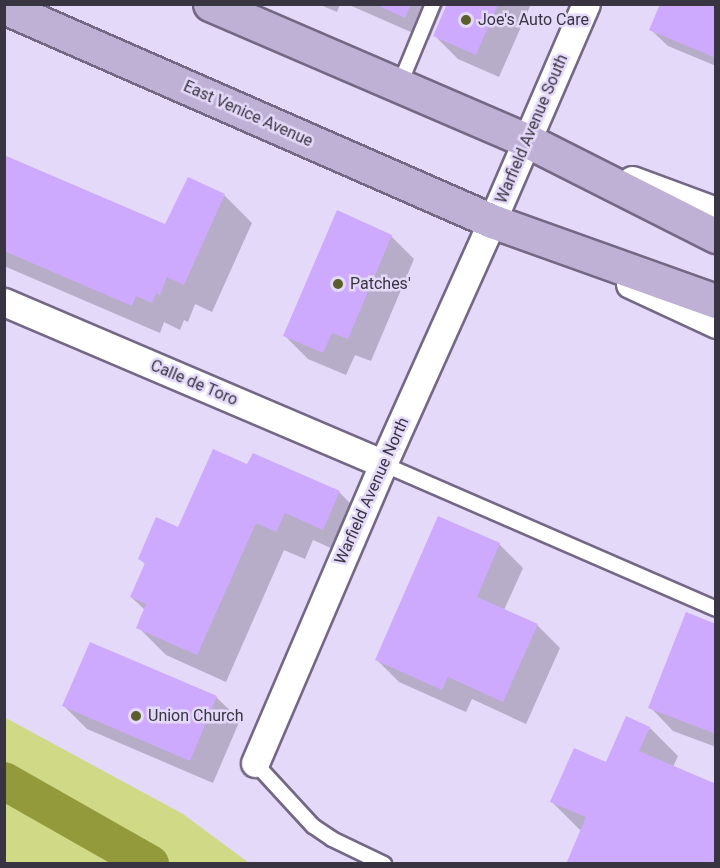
<!DOCTYPE html>
<html>
<head>
<meta charset="utf-8">
<style>
	body { margin:0 }
	#map { position:relative; width:720px; height:868px; overflow:hidden; background:#e5d9fa; font-family:Roboto,sans-serif }
	div>[style] { position:absolute }
	.green>* { inset:0; background:#d0d986 }
	.shadow>* { inset:0; background:#0003 }
	.canal>* { height:38px; margin:-19px; padding:0 19px; transform-origin:19px; border-radius:19px; background:#929a3b }
	.building>* { inset:0; background:#cdaafd }
	.roads { filter:drop-shadow(2px 0 #746885) drop-shadow(-2px 0 #746885) drop-shadow(0 2px #746885) drop-shadow(0 -2px #746885) }
	.lane>* { height:14px; margin:-7px; padding:0 7px; transform-origin:7px; border-radius:7px; background:#fff }
	.street>* { height:27px; margin:-13.5px; padding:0 13.5px; transform-origin:13.5px; border-radius:13.5px; background:#fff }
	.primary>* { height:33px; margin:-16.5px; padding:0 16.5px; transform-origin:16.5px; border-radius:16.5px; background:#bfb0d5 }
	.dots>* { width:16px; height:16px; translate:-50% -50%; box-sizing:border-box; border:3px solid #e5d9fa; border-radius:50% }
	span { translate:-50% -50%; white-space:nowrap; text-align:center; line-height:1.15; -webkit-text-stroke:5px #e5d9fa; paint-order:stroke }
	.poi-label { font-size:16px; color:#393441 }
	.left { translate:0 -50%; text-align:left }
	.street-label { font-size:16px; color:#393441 }
	.frame { position:absolute; inset:0; border:6px solid #393441; pointer-events:none }
</style>
</head>
<body>
<div id="map">
	<div class="green">
		<i style="clip-path:polygon(4px 717px,183px 814px,249px 863px,5px 863px)"></i>
	</div>
	<div class="shadow">
		<i style="clip-path:polygon(318px 4px,340px 4px,337px 12px)"></i>
		<i style="clip-path:polygon(347px 4px,444px 4px,429px 40px)"></i>
		<i style="clip-path:polygon(449px 4px,531px 4px,499px 77px,458px 59px,435px 36px)"></i>
		<i style="clip-path:polygon(716px 4px,716px 66px,668px 46px,651px 30px)"></i>
		<i style="clip-path:polygon(4px 156px,166px 226px,224px 195px,252px 223px,212px 312px,195px 304px,188px 322px,184px 320px,180px 330px,164px 322px,160px 333px,4px 266px)"></i>
		<i style="clip-path:polygon(391px 236px,414px 259px,371px 361px,355px 355px,346px 375px,308px 359px,285px 336px)"></i>
		<i style="clip-path:polygon(248px 466px,339px 492px,367px 520px,351px 557px,313px 540px,305px 559px,284px 550px,226px 682px,166px 655px,138px 627px,145px 610px,131px 597px,146px 565px,140px 559px,179px 529px)"></i>
		<i style="clip-path:polygon(439px 518px,500px 545px,523px 568px,504px 610px,537px 625px,560px 648px,526px 724px,472px 699px,466px 712px,399px 682px,376px 659px)"></i>
		<i style="clip-path:polygon(716px 625px,716px 747px,673px 731px,650px 707px)"></i>
		<i style="clip-path:polygon(216px 697px,240px 720px,213px 783px,87px 729px,64px 706px)"></i>
		<i style="clip-path:polygon(650px 728px,678px 756px,673px 767px,580px 830px,552px 802px,606px 764px)"></i>
	</div>
	<div class="canal">
		<i style="left:4px;top:781px;width:168px;rotate:29.6deg"></i>
	</div>
	<div class="building">
		<i style="clip-path:polygon(375px 4px,411px 4px,405px 18px)"></i>
		<i style="clip-path:polygon(447px 4px,498px 4px,476px 55px,433px 36px)"></i>
		<i style="clip-path:polygon(660px 4px,716px 4px,716px 58px,649px 30px)"></i>
		<i style="clip-path:polygon(4px 155px,165px 224px,188px 177px,225px 194px,184px 285px,167px 277px,160px 295px,156px 293px,152px 303px,136px 296px,132px 306px,4px 251px)"></i>
		<i style="clip-path:polygon(337px 210px,392px 235px,348px 339px,332px 333px,323px 353px,283px 336px)"></i>
		<i style="clip-path:polygon(213px 449px,247px 464px,253px 453px,340px 491px,323px 530px,285px 513px,276px 532px,256px 523px,197px 655px,136px 628px,146px 604px,130px 597px,145px 563px,138px 559px,156px 517px,178px 527px)"></i>
		<i style="clip-path:polygon(438px 516px,500px 543px,477px 597px,538px 624px,503px 702px,448px 677px,442px 690px,375px 660px)"></i>
		<i style="clip-path:polygon(686px 612px,716px 624px,716px 734px,648px 708px)"></i>
		<i style="clip-path:polygon(90px 642px,217px 696px,190px 761px,62px 706px)"></i>
		<i style="clip-path:polygon(626px 716px,650px 727px,639px 751px,716px 784px,716px 864px,566px 864px,586px 817px,550px 802px,574px 748px,606px 762px)"></i>
	</div>
	<div class="roads">
		<div class="lane">
			<i style="left:399px;top:86px;width:89px;rotate:-67.5deg"></i>
			<i style="left:383px;top:464px;width:363px;rotate:23.5deg"></i>
			<i style="left:255px;top:763px;width:86px;rotate:47.4deg"></i>
			<i style="left:313px;top:826px;width:23px;rotate:34deg"></i>
			<i style="left:332px;top:839px;width:58px;rotate:25.7deg"></i>
		</div>
		<div class="street">
			<i style="left:632px;top:180px;width:90px;rotate:20.3deg"></i>
			<i style="left:630px;top:284px;width:95px;rotate:24.9deg"></i>
			<i style="left:4px;top:302px;width:412px;rotate:23.1deg"></i>
			<i style="left:255px;top:763px;width:325px;rotate:-66.8deg"></i>
			<i style="left:383px;top:464px;width:266px;rotate:-65.8deg"></i>
			<i style="left:492px;top:221px;width:236px;rotate:-66.6deg"></i>
		</div>
		<div class="primary">
			<i style="left:210px;top:4px;width:344px;rotate:23.3deg"></i>
			<i style="left:526px;top:140px;width:213px;rotate:26.8deg"></i>
			<i style="left:4px;top:7px;width:533px;rotate:23.68deg"></i>
			<i style="left:492px;top:221px;width:238px;rotate:19.7deg"></i>
		</div>
	</div>
	<div class="dots">
		<i style="left:466px;top:20px;background:#5a5f2d"></i>
		<i style="left:338px;top:284px;background:#5a5f2d"></i>
		<i style="left:136px;top:716px;background:#5a5f2d"></i>
	</div>
	<div class="poi-label">
		<span class="left" style="left:478px;top:20px">Joe's Auto Care</span>
		<span class="left" style="left:350px;top:284px">Patches'</span>
		<span class="left" style="left:148px;top:716px">Union Church</span>
	</div>
	<div class="street-label">
		<span style="left:248px;top:114px;rotate:24deg">East Venice Avenue</span>
		<span style="left:532px;top:129px;rotate:-67deg">Warfield Avenue South</span>
		<span style="left:194px;top:383px;rotate:23deg">Calle de Toro</span>
		<span style="left:372px;top:491px;rotate:-66deg">Warfield Avenue North</span>
	</div>
	<div class="frame"></div>
</div>
</body>
</html>
